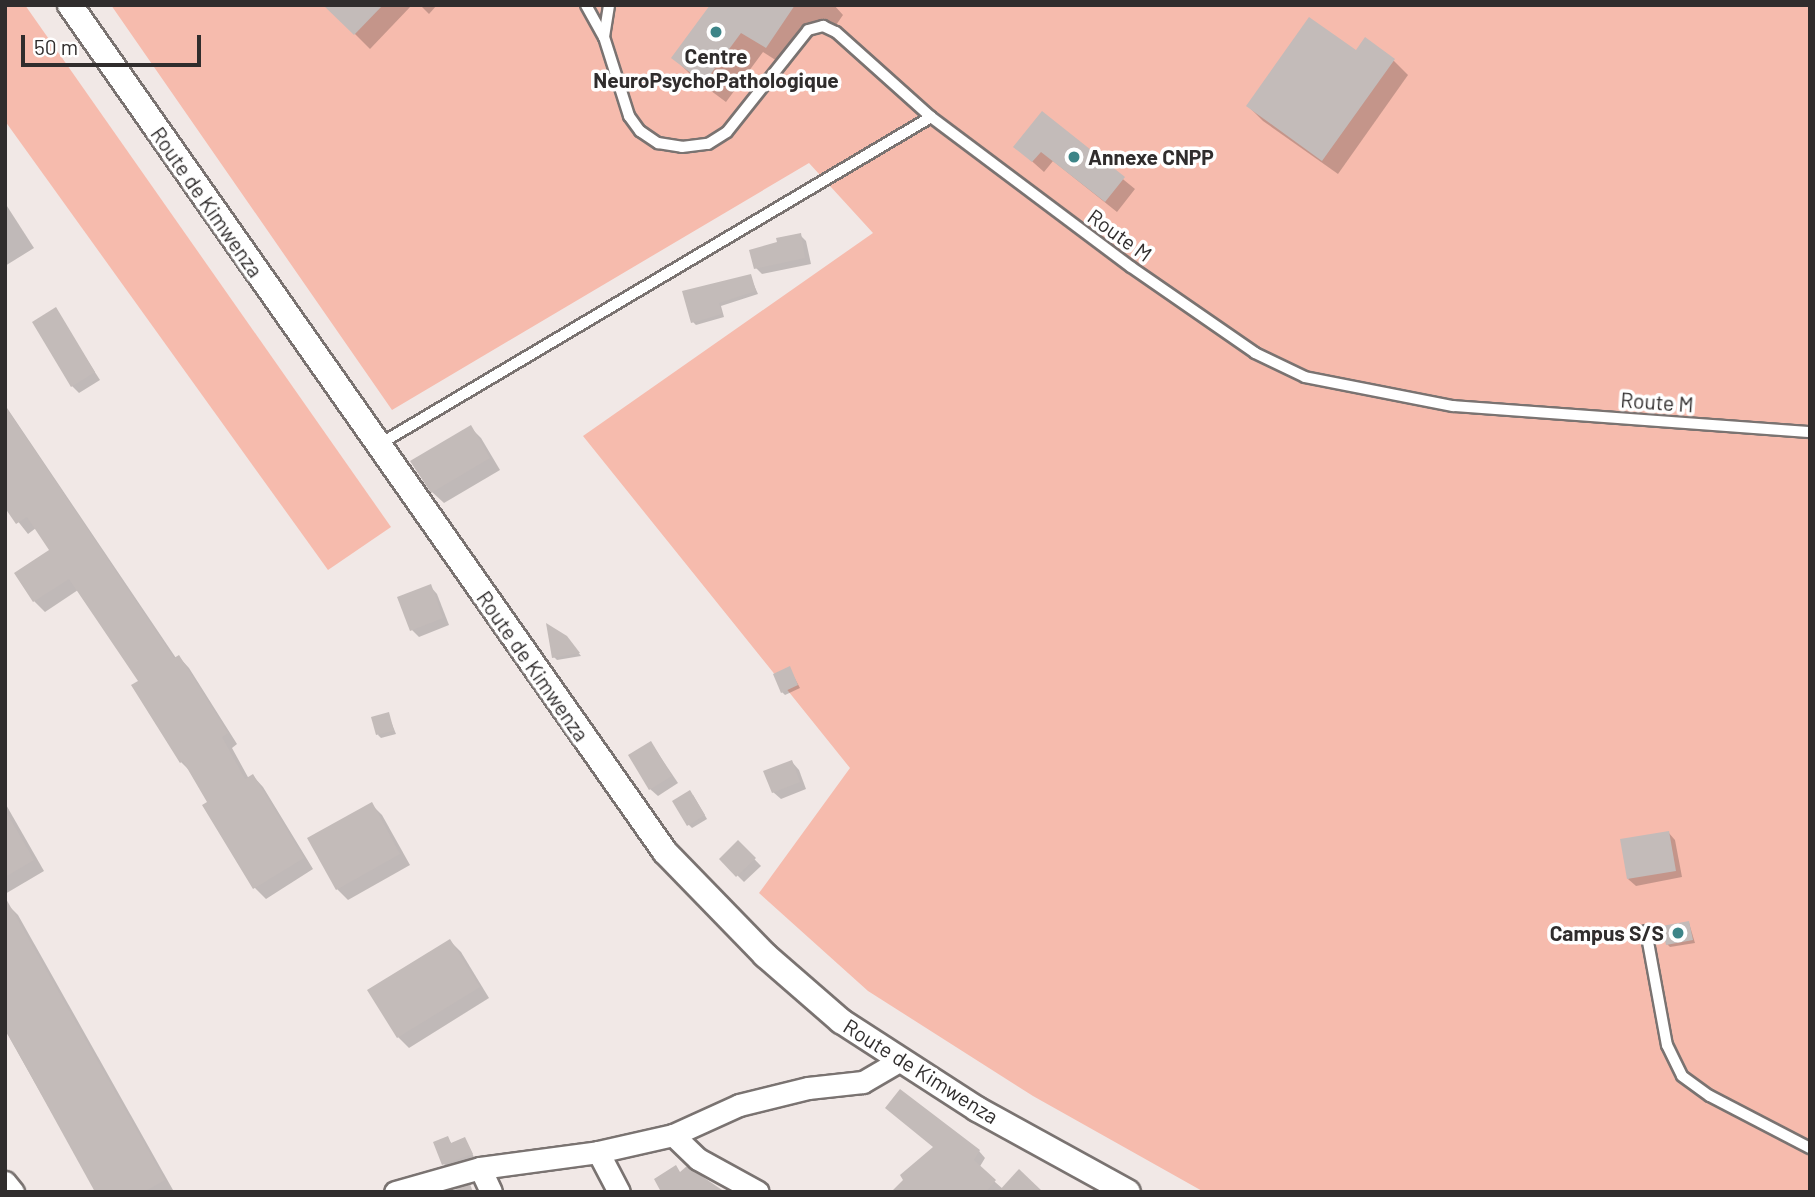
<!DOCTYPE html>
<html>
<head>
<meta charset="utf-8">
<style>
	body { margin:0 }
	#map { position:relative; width:1815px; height:1197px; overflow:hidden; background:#f1e8e6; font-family:Barlow,sans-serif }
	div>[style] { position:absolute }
	.green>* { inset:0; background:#f6bbad }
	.shadow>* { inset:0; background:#0003 }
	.building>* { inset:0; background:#c3bbb9 }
	.roads { filter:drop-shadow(2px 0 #7a7371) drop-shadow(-2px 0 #7a7371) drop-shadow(0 2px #7a7371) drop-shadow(0 -2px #7a7371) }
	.service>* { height:10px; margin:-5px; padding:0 5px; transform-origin:5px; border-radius:5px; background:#fff }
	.minor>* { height:21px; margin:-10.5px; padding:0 10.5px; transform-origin:10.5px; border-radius:10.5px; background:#fff }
	.tertiary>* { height:24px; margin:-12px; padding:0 12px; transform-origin:12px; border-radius:12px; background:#fff }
	.dots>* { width:19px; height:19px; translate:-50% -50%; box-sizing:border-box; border:4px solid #fff; border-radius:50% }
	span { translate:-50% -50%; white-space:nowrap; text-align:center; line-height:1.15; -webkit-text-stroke:7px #fff; paint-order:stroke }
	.poi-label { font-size:21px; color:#302d2d; font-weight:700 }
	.left { translate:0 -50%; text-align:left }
	.right { translate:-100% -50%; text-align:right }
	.street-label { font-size:21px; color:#302d2d }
	.frame { position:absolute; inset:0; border:7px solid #302d2d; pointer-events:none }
	.scale { position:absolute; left:21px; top:35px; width:180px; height:32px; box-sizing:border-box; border:4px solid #302d2d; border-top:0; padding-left:9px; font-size:21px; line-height:24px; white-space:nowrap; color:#302d2d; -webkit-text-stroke:5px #fff; paint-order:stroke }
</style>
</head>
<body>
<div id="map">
	<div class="green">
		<i style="clip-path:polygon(5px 5px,25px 5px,391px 527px,328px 570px,5px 121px)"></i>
		<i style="clip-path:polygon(111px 5px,1810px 5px,1810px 1192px,1204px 1192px,1033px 1096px,868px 991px,759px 893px,850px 768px,583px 436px,873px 233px,809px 163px,392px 410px)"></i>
	</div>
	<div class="shadow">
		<i style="clip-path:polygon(326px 5px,412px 5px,370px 49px)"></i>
		<i style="clip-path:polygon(420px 5px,437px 5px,429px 14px)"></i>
		<i style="clip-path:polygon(712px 5px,834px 5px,843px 15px,834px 28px,822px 19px,788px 68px,763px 52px,726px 102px,695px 79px,674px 58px)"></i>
		<i style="clip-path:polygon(1356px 53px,1394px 61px,1408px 75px,1338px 174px,1263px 121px,1248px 106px)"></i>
		<i style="clip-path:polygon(1042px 113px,1135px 189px,1117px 212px,1053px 161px,1044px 172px,1016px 147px)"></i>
		<i style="clip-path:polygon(5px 203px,34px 248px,5px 266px)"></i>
		<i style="clip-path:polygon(800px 235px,806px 241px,811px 264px,762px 274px,756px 268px)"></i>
		<i style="clip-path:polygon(750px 276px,758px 294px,721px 306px,724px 317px,696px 325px,693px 322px)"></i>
		<i style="clip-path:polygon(55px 310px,100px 380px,79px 393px,72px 386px)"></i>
		<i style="clip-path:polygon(5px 405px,176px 658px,179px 657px,189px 668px,237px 744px,232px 748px,249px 779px,253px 776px,263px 787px,313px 869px,266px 899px,255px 888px,204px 806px,209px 803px,192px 773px,181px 762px,133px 686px,141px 681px,78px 590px,45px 612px,34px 601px,52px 551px,36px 528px,28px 534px,5px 505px)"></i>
		<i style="clip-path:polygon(470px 427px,481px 438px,500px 470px,444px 503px,432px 492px)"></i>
		<i style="clip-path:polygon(430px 586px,437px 594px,449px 625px,419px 637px,412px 630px)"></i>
		<i style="clip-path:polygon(570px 642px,581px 656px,557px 660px,554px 657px)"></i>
		<i style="clip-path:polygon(789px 668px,800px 688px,785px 695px,782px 692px)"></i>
		<i style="clip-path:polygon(388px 714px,396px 734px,381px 738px,378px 735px)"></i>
		<i style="clip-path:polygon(651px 743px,678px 783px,658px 796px,650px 789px)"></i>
		<i style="clip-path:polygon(792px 762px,799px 770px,806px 789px,781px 799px,773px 792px)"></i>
		<i style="clip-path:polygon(693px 795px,707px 819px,692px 828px,689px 825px)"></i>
		<i style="clip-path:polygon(5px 803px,44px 871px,5px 894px)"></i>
		<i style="clip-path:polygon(371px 804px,382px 815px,410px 865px,348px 900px,337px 889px)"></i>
		<i style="clip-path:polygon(1668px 832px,1675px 840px,1682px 877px,1636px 886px,1628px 879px)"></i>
		<i style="clip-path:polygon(738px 842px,761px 866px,744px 882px,721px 859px)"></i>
		<i style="clip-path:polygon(9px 906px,18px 915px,173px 1190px,97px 1192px,5px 1030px,5px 908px)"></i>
		<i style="clip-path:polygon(1689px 923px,1695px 943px,1670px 947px,1667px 944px)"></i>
		<i style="clip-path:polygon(450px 941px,461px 952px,489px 998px,409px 1048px,398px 1037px)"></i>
		<i style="clip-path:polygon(447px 1138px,452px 1144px,465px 1139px,474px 1157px,447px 1167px,444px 1164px)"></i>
		<i style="clip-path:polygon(979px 1151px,985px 1158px,979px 1168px,1003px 1189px,1041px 1192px,930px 1192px)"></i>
	</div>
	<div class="building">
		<i style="clip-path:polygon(323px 5px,383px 5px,354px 35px)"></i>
		<i style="clip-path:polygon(710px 5px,795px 5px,766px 48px,741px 33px,704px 83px,671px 58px)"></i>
		<i style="clip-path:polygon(1309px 17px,1356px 50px,1365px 37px,1395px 59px,1322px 161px,1246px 106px)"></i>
		<i style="clip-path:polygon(1042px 111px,1125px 177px,1105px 202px,1041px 152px,1032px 162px,1013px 147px)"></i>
		<i style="clip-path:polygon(801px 233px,805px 258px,754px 269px,749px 250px,777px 242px,776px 238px)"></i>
		<i style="clip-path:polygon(751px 274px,756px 291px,719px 303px,722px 314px,691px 323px,682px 291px)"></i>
		<i style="clip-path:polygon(56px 307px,95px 372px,71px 387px,32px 322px)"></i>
		<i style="clip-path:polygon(5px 406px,174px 658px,179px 655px,228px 733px,222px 737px,245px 779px,253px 774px,304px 858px,253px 889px,202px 805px,207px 802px,183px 761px,180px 763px,131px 685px,138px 681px,69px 579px,33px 602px,14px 573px,49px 550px,27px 517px,16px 524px,5px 508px)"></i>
		<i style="clip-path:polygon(471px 425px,490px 458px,431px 493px,410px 461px)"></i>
		<i style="clip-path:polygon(431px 584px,443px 618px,410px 631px,397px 597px)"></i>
		<i style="clip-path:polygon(546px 623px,567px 636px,580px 653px,552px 658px)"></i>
		<i style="clip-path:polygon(790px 666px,798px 685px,781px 693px,773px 674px)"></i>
		<i style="clip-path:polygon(389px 712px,394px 731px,376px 735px,371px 717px)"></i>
		<i style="clip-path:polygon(651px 741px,672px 776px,649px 790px,628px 755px)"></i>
		<i style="clip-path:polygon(792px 760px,800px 782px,772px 793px,763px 771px)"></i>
		<i style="clip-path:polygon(690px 790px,705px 815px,687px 826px,672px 801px)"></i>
		<i style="clip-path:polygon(372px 802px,400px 854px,336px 890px,307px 838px)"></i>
		<i style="clip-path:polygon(5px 810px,34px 860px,5px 877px)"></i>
		<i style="clip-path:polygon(1669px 831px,1676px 871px,1627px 879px,1620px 839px)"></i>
		<i style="clip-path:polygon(738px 840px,756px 858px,736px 877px,719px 859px)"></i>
		<i style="clip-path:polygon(5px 897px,165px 1180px,144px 1192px,95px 1192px,5px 1029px)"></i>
		<i style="clip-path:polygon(1689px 921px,1693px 940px,1666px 945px,1662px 926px)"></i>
		<i style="clip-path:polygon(450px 939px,480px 987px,397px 1038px,367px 990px)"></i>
		<i style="clip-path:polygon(900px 1089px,980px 1150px,974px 1160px,996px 1180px,986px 1192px,891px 1192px,903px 1180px,900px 1175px,933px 1147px,885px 1108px)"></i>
		<i style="clip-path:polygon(448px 1136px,451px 1143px,465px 1137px,473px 1154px,442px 1165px,433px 1142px)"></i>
		<i style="clip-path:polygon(676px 1165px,680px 1172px,687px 1166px,725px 1192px,661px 1192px,654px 1179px)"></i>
		<i style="clip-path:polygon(1019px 1169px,1043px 1192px,998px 1192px)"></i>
		<i style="clip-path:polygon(470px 1184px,473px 1192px,452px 1189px)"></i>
	</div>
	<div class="roads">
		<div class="service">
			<i style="left:586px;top:5px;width:37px;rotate:61deg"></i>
			<i style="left:604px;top:37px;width:83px;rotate:72.4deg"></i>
			<i style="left:629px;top:116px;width:19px;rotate:54deg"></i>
			<i style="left:640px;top:131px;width:22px;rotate:34deg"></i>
			<i style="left:658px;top:143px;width:24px;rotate:9deg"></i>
			<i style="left:682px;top:147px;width:26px;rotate:-7deg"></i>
			<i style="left:708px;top:144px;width:22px;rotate:-32deg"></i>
			<i style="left:727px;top:132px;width:130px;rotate:-51.5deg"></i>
			<i style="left:808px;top:30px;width:16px;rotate:-15deg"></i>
			<i style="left:823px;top:26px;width:14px;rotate:25deg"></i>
			<i style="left:836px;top:32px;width:127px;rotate:41.8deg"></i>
			<i style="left:931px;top:117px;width:250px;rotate:36.9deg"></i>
			<i style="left:1131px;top:267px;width:151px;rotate:34.7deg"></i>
			<i style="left:1255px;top:353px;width:55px;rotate:25.6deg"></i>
			<i style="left:1305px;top:377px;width:151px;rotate:11.1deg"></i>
			<i style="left:1453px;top:406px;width:358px;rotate:4.2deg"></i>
			<i style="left:604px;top:37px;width:32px;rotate:-81deg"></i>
			<i style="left:378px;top:445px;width:643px;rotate:-30.67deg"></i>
			<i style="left:1646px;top:931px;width:116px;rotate:79.6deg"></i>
			<i style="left:1667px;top:1045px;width:34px;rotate:64deg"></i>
			<i style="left:1682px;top:1076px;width:34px;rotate:36deg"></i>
			<i style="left:1710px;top:1096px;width:113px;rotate:27.5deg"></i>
		</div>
		<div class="minor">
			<i style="left:673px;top:1135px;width:35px;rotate:44deg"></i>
			<i style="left:698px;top:1159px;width:68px;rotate:28.8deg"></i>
			<i style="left:598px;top:1152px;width:45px;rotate:62.3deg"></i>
			<i style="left:480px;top:1168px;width:26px;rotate:65deg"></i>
			<i style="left:5px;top:1182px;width:13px;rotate:51deg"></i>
			<i style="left:395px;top:1192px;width:88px;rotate:-15.8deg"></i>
			<i style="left:480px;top:1168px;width:119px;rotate:-7.7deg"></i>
			<i style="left:598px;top:1152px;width:77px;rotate:-12.8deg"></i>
			<i style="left:673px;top:1135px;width:72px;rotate:-24.4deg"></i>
			<i style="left:739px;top:1105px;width:71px;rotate:-13.8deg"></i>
			<i style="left:808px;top:1088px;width:55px;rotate:-6.2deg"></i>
			<i style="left:863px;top:1082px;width:42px;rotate:-30.3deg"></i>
		</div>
		<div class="tertiary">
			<i style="left:70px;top:5px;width:1035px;rotate:54.91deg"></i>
			<i style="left:665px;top:852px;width:144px;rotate:45.8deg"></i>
			<i style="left:765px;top:955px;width:101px;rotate:41deg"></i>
			<i style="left:841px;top:1021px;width:162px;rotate:32.9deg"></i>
			<i style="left:977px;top:1109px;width:172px;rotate:28.8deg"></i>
		</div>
	</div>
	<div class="dots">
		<i style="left:716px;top:32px;background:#3d8588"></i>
		<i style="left:1074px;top:157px;background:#3d8588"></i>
		<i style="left:1678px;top:933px;background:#3d8588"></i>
	</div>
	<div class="poi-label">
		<span style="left:716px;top:68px">Centre<br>NeuroPsychoPathologique</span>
		<span class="left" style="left:1088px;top:157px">Annexe CNPP</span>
		<span class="right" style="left:1664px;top:933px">Campus S/S</span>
	</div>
	<div class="street-label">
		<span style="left:207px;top:202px;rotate:55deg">Route de Kimwenza</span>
		<span style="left:1120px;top:235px;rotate:36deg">Route M</span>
		<span style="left:1657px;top:402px;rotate:4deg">Route M</span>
		<span style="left:533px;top:666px;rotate:55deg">Route de Kimwenza</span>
		<span style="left:921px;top:1071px;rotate:32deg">Route de Kimwenza</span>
	</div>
	<div class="frame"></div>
	<div class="scale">50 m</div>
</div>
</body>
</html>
